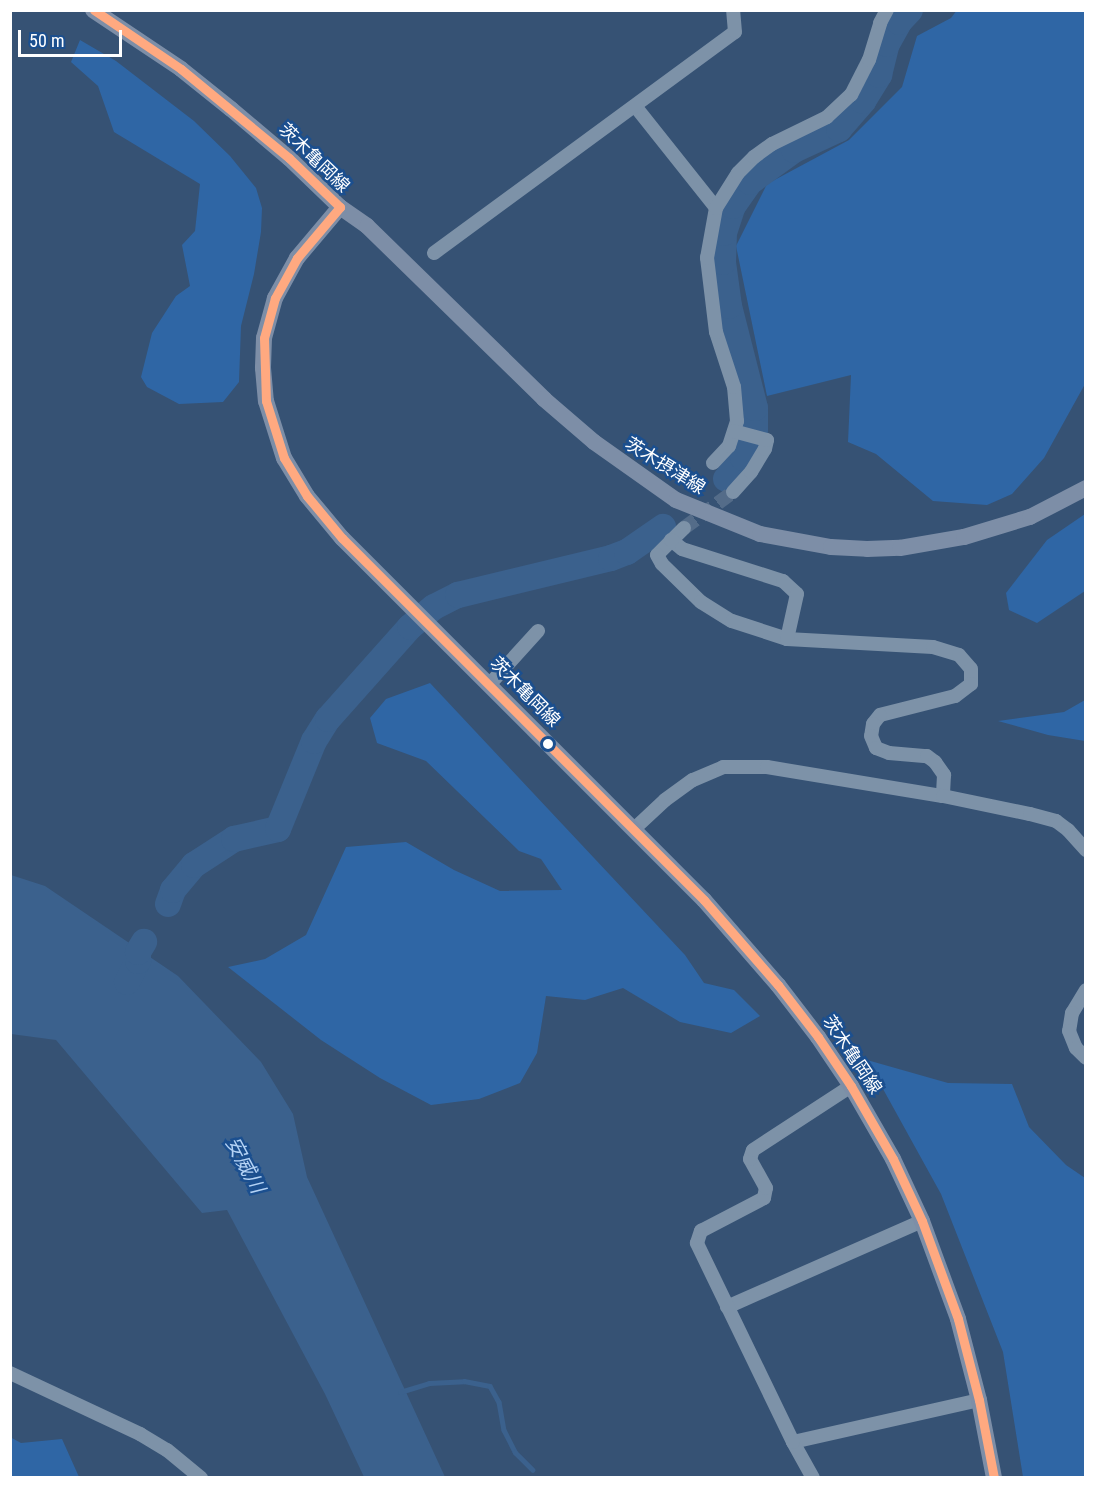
<!DOCTYPE html>
<html>
<head>
<meta charset="utf-8">
<style>
	body { margin:0 }
	#map { position:relative; width:1096px; height:1488px; overflow:hidden; background:#365274; font-family:"Roboto Condensed","Noto Sans JP",sans-serif }
	div>[style] { position:absolute }
	.green>* { inset:0; background:#2f66a5 }
	.water>* { inset:0; background:#3b618d }
	.stream>* { height:4.5px; margin:-2.25px; padding:0 2.25px; transform-origin:2.25px; border-radius:2.25px; background:#3b618d }
	.river>* { height:26px; margin:-13px; padding:0 13px; transform-origin:13px; border-radius:13px; background:#3b618d }
	.minor-tunnel>* { height:14px; margin-top:-7px; transform-origin:0; background:repeating-linear-gradient(90deg,#546c89 0 14px,transparent 0 21px) }
	.minor>* { height:14px; margin:-7px; padding:0 7px; transform-origin:7px; border-radius:7px; background:#7d92a8 }
	.major>* { height:16px; margin:-8px; padding:0 8px; transform-origin:8px; border-radius:8px; background:#7d8ea7 }
	.bus-1>* { height:9px; margin:-4.5px; padding:0 4.5px; transform-origin:4.5px; border-radius:4.5px; background:#ffa980 }
	.dots>* { width:16px; height:16px; translate:-50% -50%; box-sizing:border-box; border:3px solid #1b4f8f; border-radius:50% }
	span { translate:-50% -50%; white-space:nowrap; text-align:center; line-height:1.15; -webkit-text-stroke:5px #1b4f8f; paint-order:stroke }
	.street-label { font-size:18px; color:#fff }
	.water-label { font-size:20px; color:#b5d3f5; font-style:italic }
	.frame { position:absolute; inset:0; border:12px solid #fff; pointer-events:none }
	.scale { position:absolute; left:18px; top:30px; width:104px; height:27px; box-sizing:border-box; border:3px solid #fff; border-top:0; padding-left:8px; font-size:18px; line-height:21px; white-space:nowrap; color:#fff; -webkit-text-stroke:4px #1b4f8f; paint-order:stroke }
</style>
</head>
<body>
<div id="map">
	<div class="green">
		<i style="clip-path:polygon(957px 10px,1085px 11px,1085px 384px,1044px 458px,1012px 494px,987px 505px,933px 501px,876px 454px,848px 442px,851px 375px,767px 396px,736px 246px,767px 184px,849px 140px,902px 87px,917px 36px,951px 18px)"></i>
		<i style="clip-path:polygon(80px 40px,116px 61px,194px 121px,230px 156px,256px 188px,262px 208px,261px 232px,254px 274px,241px 326px,239px 382px,223px 402px,179px 404px,147px 387px,141px 377px,152px 333px,176px 296px,190px 286px,182px 245px,195px 231px,200px 184px,114px 132px,98px 86px,71px 62px)"></i>
		<i style="clip-path:polygon(1085px 514px,1085px 591px,1037px 623px,1009px 610px,1006px 593px,1047px 540px)"></i>
		<i style="clip-path:polygon(430px 683px,685px 955px,704px 983px,734px 990px,760px 1016px,731px 1033px,680px 1022px,623px 988px,585px 1000px,546px 996px,537px 1053px,520px 1083px,479px 1099px,431px 1105px,380px 1078px,321px 1040px,228px 967px,265px 959px,306px 935px,346px 847px,406px 842px,454px 870px,500px 891px,562px 890px,541px 859px,519px 851px,426px 761px,377px 743px,370px 718px,386px 699px)"></i>
		<i style="clip-path:polygon(1085px 700px,1085px 741px,1048px 735px,998px 721px,1064px 712px)"></i>
		<i style="clip-path:polygon(867px 1060px,948px 1083px,1012px 1084px,1029px 1127px,1066px 1165px,1085px 1178px,1085px 1477px,1023px 1477px,1003px 1352px,941px 1194px)"></i>
		<i style="clip-path:polygon(10px 1437px,21px 1443px,62px 1439px,79px 1477px,11px 1477px)"></i>
	</div>
	<div class="water">
		<i style="clip-path:polygon(11px 875px,45px 886px,178px 976px,261px 1062px,293px 1114px,307px 1177px,445px 1477px,364px 1477px,325px 1394px,227px 1210px,202px 1213px,56px 1040px,11px 1034px)"></i>
	</div>
	<div class="stream">
		<i style="left:400px;top:1392px;width:30px;rotate:-17deg"></i>
		<i style="left:429px;top:1383px;width:35px;rotate:-3deg"></i>
		<i style="left:464px;top:1381px;width:26px;rotate:11deg"></i>
		<i style="left:490px;top:1386px;width:18px;rotate:61deg"></i>
		<i style="left:499px;top:1402px;width:28px;rotate:80deg"></i>
		<i style="left:504px;top:1430px;width:25px;rotate:63deg"></i>
		<i style="left:515px;top:1452px;width:25px;rotate:45deg"></i>
	</div>
	<div class="river">
		<i style="left:726px;top:479px;width:27px;rotate:-51deg"></i>
		<i style="left:743px;top:458px;width:30px;rotate:-67deg"></i>
		<i style="left:755px;top:430px;width:22px;rotate:-90deg"></i>
		<i style="left:755px;top:408px;width:105px;rotate:-104.3deg"></i>
		<i style="left:729px;top:306px;width:44px;rotate:-97.8deg"></i>
		<i style="left:723px;top:262px;width:29px;rotate:-88deg"></i>
		<i style="left:724px;top:233px;width:28px;rotate:-72deg"></i>
		<i style="left:733px;top:206px;width:29px;rotate:-55deg"></i>
		<i style="left:750px;top:182px;width:54px;rotate:-36deg"></i>
		<i style="left:794px;top:150px;width:50px;rotate:-25deg"></i>
		<i style="left:839px;top:129px;width:37px;rotate:-49deg"></i>
		<i style="left:863px;top:101px;width:31px;rotate:-58deg"></i>
		<i style="left:879px;top:75px;width:32px;rotate:-76deg"></i>
		<i style="left:887px;top:44px;width:25px;rotate:-61deg"></i>
		<i style="left:899px;top:22px;width:16px;rotate:-47deg"></i>
		<i style="left:168px;top:904px;width:15px;rotate:-70deg"></i>
		<i style="left:173px;top:890px;width:33px;rotate:-50deg"></i>
		<i style="left:194px;top:865px;width:48px;rotate:-33deg"></i>
		<i style="left:234px;top:839px;width:45px;rotate:-12.8deg"></i>
		<i style="left:278px;top:829px;width:95px;rotate:-67.8deg"></i>
		<i style="left:314px;top:741px;width:26px;rotate:-58deg"></i>
		<i style="left:328px;top:719px;width:123px;rotate:-48.3deg"></i>
		<i style="left:410px;top:627px;width:31px;rotate:-40deg"></i>
		<i style="left:434px;top:607px;width:27px;rotate:-27deg"></i>
		<i style="left:458px;top:595px;width:157px;rotate:-13.6deg"></i>
		<i style="left:611px;top:558px;width:17px;rotate:-21deg"></i>
		<i style="left:627px;top:552px;width:44px;rotate:-34.8deg"></i>
		<i style="left:127px;top:982px;width:24px;rotate:-62deg"></i>
		<i style="left:138px;top:961px;width:9px;rotate:-90deg"></i>
		<i style="left:138px;top:952px;width:12px;rotate:-59deg"></i>
	</div>
	<div class="minor-tunnel">
		<i style="left:684px;top:528px;width:61px;rotate:-36.3deg"></i>
	</div>
	<div class="minor">
		<i style="left:635px;top:106px;width:130px;rotate:51.5deg"></i>
		<i style="left:434px;top:253px;width:373px;rotate:-36.3deg"></i>
		<i style="left:735px;top:32px;width:22px;rotate:-95deg"></i>
		<i style="left:713px;top:463px;width:23px;rotate:-47deg"></i>
		<i style="left:729px;top:446px;width:26px;rotate:-72deg"></i>
		<i style="left:737px;top:421px;width:34px;rotate:-95deg"></i>
		<i style="left:734px;top:387px;width:58px;rotate:-108.1deg"></i>
		<i style="left:716px;top:332px;width:75px;rotate:-96.9deg"></i>
		<i style="left:707px;top:258px;width:51px;rotate:-79.8deg"></i>
		<i style="left:716px;top:208px;width:41px;rotate:-57.8deg"></i>
		<i style="left:738px;top:173px;width:23px;rotate:-45deg"></i>
		<i style="left:754px;top:157px;width:22px;rotate:-36deg"></i>
		<i style="left:772px;top:144px;width:61px;rotate:-26.1deg"></i>
		<i style="left:827px;top:117px;width:33px;rotate:-43deg"></i>
		<i style="left:851px;top:95px;width:39px;rotate:-63deg"></i>
		<i style="left:869px;top:60px;width:39px;rotate:-73deg"></i>
		<i style="left:880px;top:23px;width:15px;rotate:-62deg"></i>
		<i style="left:733px;top:492px;width:27px;rotate:-48deg"></i>
		<i style="left:751px;top:472px;width:27px;rotate:-59deg"></i>
		<i style="left:765px;top:449px;width:9px;rotate:-77deg"></i>
		<i style="left:767px;top:440px;width:34px;rotate:-165deg"></i>
		<i style="left:684px;top:528px;width:38px;rotate:135deg"></i>
		<i style="left:657px;top:555px;width:10px;rotate:61deg"></i>
		<i style="left:662px;top:564px;width:54px;rotate:44.3deg"></i>
		<i style="left:701px;top:602px;width:36px;rotate:32deg"></i>
		<i style="left:732px;top:621px;width:58px;rotate:18.1deg"></i>
		<i style="left:787px;top:639px;width:146px;rotate:3.1deg"></i>
		<i style="left:933px;top:647px;width:27px;rotate:17deg"></i>
		<i style="left:959px;top:655px;width:18px;rotate:49deg"></i>
		<i style="left:971px;top:669px;width:15px;rotate:90deg"></i>
		<i style="left:971px;top:684px;width:20px;rotate:143deg"></i>
		<i style="left:955px;top:696px;width:77px;rotate:165.8deg"></i>
		<i style="left:880px;top:715px;width:11px;rotate:128deg"></i>
		<i style="left:873px;top:724px;width:12px;rotate:99deg"></i>
		<i style="left:871px;top:736px;width:13px;rotate:67deg"></i>
		<i style="left:876px;top:748px;width:14px;rotate:21deg"></i>
		<i style="left:889px;top:753px;width:38px;rotate:5deg"></i>
		<i style="left:927px;top:756px;width:10px;rotate:37deg"></i>
		<i style="left:935px;top:762px;width:16px;rotate:55deg"></i>
		<i style="left:944px;top:775px;width:21px;rotate:93deg"></i>
		<i style="left:671px;top:540px;width:14px;rotate:39deg"></i>
		<i style="left:682px;top:549px;width:106px;rotate:17.6deg"></i>
		<i style="left:783px;top:581px;width:19px;rotate:43deg"></i>
		<i style="left:797px;top:594px;width:46px;rotate:102.5deg"></i>
		<i style="left:489px;top:685px;width:73px;rotate:-47.8deg"></i>
		<i style="left:634px;top:829px;width:42px;rotate:-43.1deg"></i>
		<i style="left:665px;top:800px;width:34px;rotate:-36deg"></i>
		<i style="left:693px;top:780px;width:33px;rotate:-23deg"></i>
		<i style="left:723px;top:767px;width:44px"></i>
		<i style="left:767px;top:767px;width:178px;rotate:9.4deg"></i>
		<i style="left:943px;top:796px;width:89px;rotate:11.7deg"></i>
		<i style="left:1030px;top:814px;width:27px;rotate:15deg"></i>
		<i style="left:1056px;top:821px;width:15px;rotate:37deg"></i>
		<i style="left:1068px;top:830px;width:27px;rotate:48deg"></i>
		<i style="left:1086px;top:990px;width:27px;rotate:121deg"></i>
		<i style="left:1072px;top:1013px;width:18px;rotate:99deg"></i>
		<i style="left:1069px;top:1031px;width:18px;rotate:68deg"></i>
		<i style="left:1076px;top:1048px;width:14px;rotate:45deg"></i>
		<i style="left:727px;top:1307px;width:213px;rotate:-23.8deg"></i>
		<i style="left:10px;top:1373px;width:144px;rotate:25.1deg"></i>
		<i style="left:140px;top:1434px;width:31px;rotate:31deg"></i>
		<i style="left:167px;top:1450px;width:44px;rotate:39.5deg"></i>
		<i style="left:793px;top:1442px;width:191px;rotate:-12.7deg"></i>
		<i style="left:813px;top:1478px;width:41px;rotate:-119.1deg"></i>
		<i style="left:793px;top:1442px;width:221px;rotate:-115.8deg"></i>
		<i style="left:697px;top:1243px;width:13px;rotate:-72deg"></i>
		<i style="left:701px;top:1231px;width:71px;rotate:-27.6deg"></i>
		<i style="left:764px;top:1198px;width:10px;rotate:-79deg"></i>
		<i style="left:766px;top:1188px;width:33px;rotate:-119deg"></i>
		<i style="left:750px;top:1159px;width:9px;rotate:-72deg"></i>
		<i style="left:753px;top:1150px;width:117px;rotate:-33.1deg"></i>
	</div>
	<div class="major">
		<i style="left:93px;top:10px;width:106px;rotate:33.8deg"></i>
		<i style="left:181px;top:69px;width:64px;rotate:38.7deg"></i>
		<i style="left:231px;top:109px;width:76px;rotate:40.2deg"></i>
		<i style="left:289px;top:158px;width:71px;rotate:43.9deg"></i>
		<i style="left:340px;top:207px;width:33px;rotate:35deg"></i>
		<i style="left:367px;top:226px;width:248px;rotate:44.3deg"></i>
		<i style="left:544px;top:399px;width:66px;rotate:40.7deg"></i>
		<i style="left:594px;top:442px;width:100px;rotate:35.3deg"></i>
		<i style="left:676px;top:500px;width:91px;rotate:22deg"></i>
		<i style="left:760px;top:534px;width:72px;rotate:10.4deg"></i>
		<i style="left:831px;top:547px;width:36px;rotate:3deg"></i>
		<i style="left:867px;top:549px;width:33px;rotate:-2deg"></i>
		<i style="left:900px;top:548px;width:65px;rotate:-9.8deg"></i>
		<i style="left:964px;top:537px;width:69px;rotate:-16.9deg"></i>
		<i style="left:1030px;top:517px;width:63px;rotate:-27.4deg"></i>
		<i style="left:340px;top:207px;width:67px;rotate:130.1deg"></i>
		<i style="left:297px;top:258px;width:46px;rotate:118.8deg"></i>
		<i style="left:275px;top:298px;width:41px;rotate:105.4deg"></i>
		<i style="left:264px;top:338px;width:30px;rotate:92deg"></i>
		<i style="left:263px;top:368px;width:33px;rotate:85deg"></i>
		<i style="left:266px;top:401px;width:60px;rotate:72.5deg"></i>
		<i style="left:284px;top:458px;width:44px;rotate:58.8deg"></i>
		<i style="left:307px;top:496px;width:55px;rotate:50.2deg"></i>
		<i style="left:342px;top:538px;width:512px;rotate:45deg"></i>
		<i style="left:704px;top:900px;width:113px;rotate:49deg"></i>
		<i style="left:778px;top:985px;width:66px;rotate:52.4deg"></i>
		<i style="left:818px;top:1037px;width:59px;rotate:56deg"></i>
		<i style="left:851px;top:1086px;width:84px;rotate:60.1deg"></i>
		<i style="left:893px;top:1159px;width:68px;rotate:64.9deg"></i>
		<i style="left:922px;top:1221px;width:104px;rotate:69.8deg"></i>
		<i style="left:958px;top:1319px;width:84px;rotate:75.5deg"></i>
		<i style="left:979px;top:1400px;width:79px;rotate:79.1deg"></i>
	</div>
	<div class="bus-1">
		<i style="left:94px;top:10px;width:105px;rotate:34.1deg"></i>
		<i style="left:181px;top:69px;width:140px;rotate:39.5deg"></i>
		<i style="left:289px;top:158px;width:71px;rotate:43.9deg"></i>
		<i style="left:340px;top:207px;width:67px;rotate:130.1deg"></i>
		<i style="left:297px;top:258px;width:46px;rotate:118.8deg"></i>
		<i style="left:275px;top:298px;width:41px;rotate:105.4deg"></i>
		<i style="left:264px;top:338px;width:63px;rotate:88.2deg"></i>
		<i style="left:266px;top:401px;width:60px;rotate:72.5deg"></i>
		<i style="left:284px;top:458px;width:44px;rotate:58.8deg"></i>
		<i style="left:307px;top:496px;width:55px;rotate:50.2deg"></i>
		<i style="left:342px;top:538px;width:512px;rotate:45deg"></i>
		<i style="left:704px;top:900px;width:113px;rotate:49deg"></i>
		<i style="left:778px;top:985px;width:66px;rotate:52.4deg"></i>
		<i style="left:818px;top:1037px;width:59px;rotate:56deg"></i>
		<i style="left:851px;top:1086px;width:84px;rotate:60.1deg"></i>
		<i style="left:893px;top:1159px;width:68px;rotate:64.9deg"></i>
		<i style="left:922px;top:1221px;width:104px;rotate:69.8deg"></i>
		<i style="left:958px;top:1319px;width:84px;rotate:75.5deg"></i>
		<i style="left:979px;top:1400px;width:79px;rotate:79.1deg"></i>
	</div>
	<div class="dots">
		<i style="left:548px;top:744px;background:#fff"></i>
	</div>
	<div class="street-label">
		<span style="left:314px;top:158px;rotate:44deg">茨木亀岡線</span>
		<span style="left:665px;top:466px;rotate:32deg">茨木摂津線</span>
		<span style="left:525px;top:692px;rotate:45deg">茨木亀岡線</span>
		<span style="left:852px;top:1055px;rotate:56deg">茨木亀岡線</span>
	</div>
	<div class="water-label">
		<span style="left:245px;top:1165px;rotate:62deg">安威川</span>
	</div>
	<div class="frame"></div>
	<div class="scale">50 m</div>
</div>
</body>
</html>
